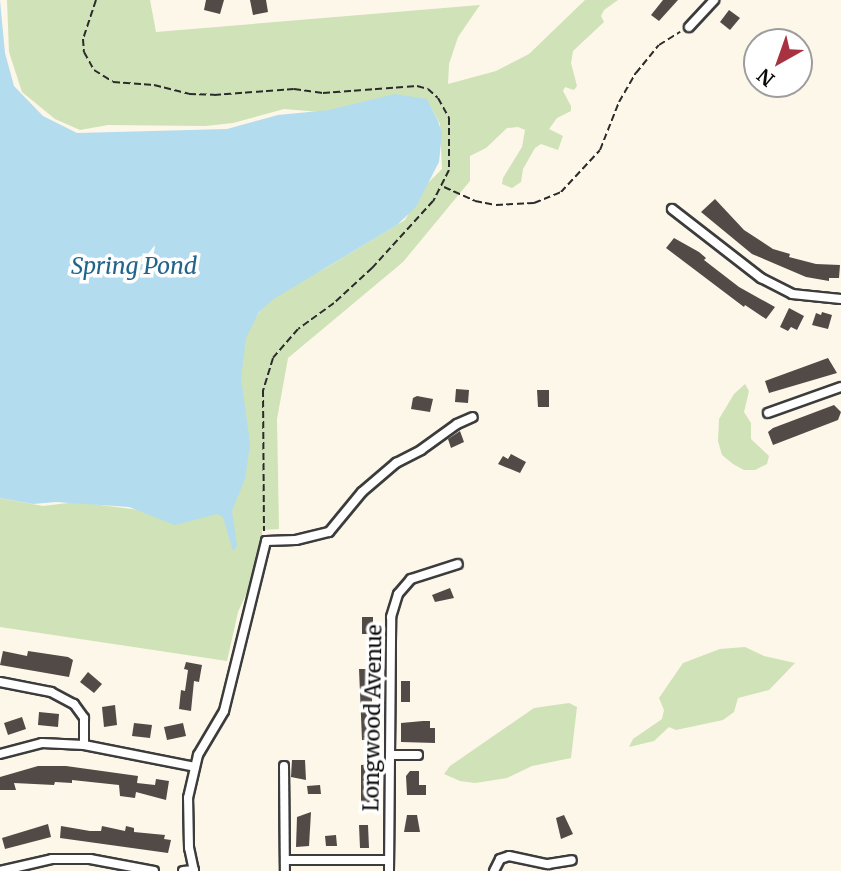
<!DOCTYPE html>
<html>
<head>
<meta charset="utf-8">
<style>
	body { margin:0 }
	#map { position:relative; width:841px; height:871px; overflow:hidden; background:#fcf7e8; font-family:Merriweather,serif }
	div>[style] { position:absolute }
	.green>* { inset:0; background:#d0e2b7 }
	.water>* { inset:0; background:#b3dcee }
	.building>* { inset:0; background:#514a47 }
	.path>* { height:2px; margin-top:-1px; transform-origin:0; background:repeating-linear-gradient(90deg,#2b2b2b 0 7px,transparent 0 10.5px) }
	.roads { filter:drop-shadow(2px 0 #3c3c3c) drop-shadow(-2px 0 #3c3c3c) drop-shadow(0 2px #3c3c3c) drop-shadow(0 -2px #3c3c3c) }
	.minor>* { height:8px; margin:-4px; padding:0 4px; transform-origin:4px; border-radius:4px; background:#fff }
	span { translate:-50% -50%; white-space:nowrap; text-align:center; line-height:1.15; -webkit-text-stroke:7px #fff; paint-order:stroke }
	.street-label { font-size:21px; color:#090909 }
	.water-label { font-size:23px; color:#22658b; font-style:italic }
	.north { position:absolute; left:743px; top:28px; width:70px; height:70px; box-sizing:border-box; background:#fff; border:2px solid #9d9d9d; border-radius:50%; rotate:220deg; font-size:19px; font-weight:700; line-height:28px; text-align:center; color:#090909 }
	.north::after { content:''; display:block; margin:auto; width:24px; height:32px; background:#a83240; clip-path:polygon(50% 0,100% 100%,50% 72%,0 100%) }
</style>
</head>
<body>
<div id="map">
	<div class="green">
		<i style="clip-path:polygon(7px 0,150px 0,156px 32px,480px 5px,458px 37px,449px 64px,448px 84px,496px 71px,529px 54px,585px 0,618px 0,604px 10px,601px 16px,604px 22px,573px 51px,571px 63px,577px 86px,574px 90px,565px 87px,563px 91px,571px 106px,571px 111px,557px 118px,549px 129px,563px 136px,558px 150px,541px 144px,535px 148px,523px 169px,521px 182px,512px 188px,502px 184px,503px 178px,522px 147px,525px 130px,518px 127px,507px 128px,486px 148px,470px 156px,470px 181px,403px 262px,288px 358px,277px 419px,279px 529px,262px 530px,263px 557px,238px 612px,227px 661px,0 627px,0 498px,43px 506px,76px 502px,148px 511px,230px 358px,264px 305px,291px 286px,324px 269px,405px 220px,424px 187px,442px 169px,440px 124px,428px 102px,321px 112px,284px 109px,233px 123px,205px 126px,108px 125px,80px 130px,55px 119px,22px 92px,9px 52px)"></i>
		<i style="clip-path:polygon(745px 384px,749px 391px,744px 412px,751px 423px,751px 439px,769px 456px,767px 464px,755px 470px,744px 470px,733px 464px,722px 455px,718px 441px,719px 419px,734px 394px)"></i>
		<i style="clip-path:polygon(745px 647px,764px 656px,795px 663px,769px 690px,738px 698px,734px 712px,723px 720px,676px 730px,669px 727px,654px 741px,629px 747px,633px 739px,662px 719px,664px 710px,659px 698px,683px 663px,720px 649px)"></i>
		<i style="clip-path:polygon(569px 703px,577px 707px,571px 758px,532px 766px,507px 778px,475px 783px,460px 781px,444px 774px,450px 766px,534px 708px)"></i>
	</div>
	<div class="water">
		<i style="clip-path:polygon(0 0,5px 53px,14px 86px,43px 116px,77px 133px,227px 129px,278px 115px,329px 110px,395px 94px,427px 99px,438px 121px,442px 133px,439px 162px,416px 207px,397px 225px,272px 300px,259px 312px,246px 338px,241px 378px,250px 444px,245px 479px,232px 511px,237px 546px,233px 551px,223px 517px,217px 514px,175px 525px,129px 507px,56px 502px,33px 504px,0 498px)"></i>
	</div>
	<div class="building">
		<i style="clip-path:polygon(206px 0,224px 0,220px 14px,204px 10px)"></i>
		<i style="clip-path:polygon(250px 0,266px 0,268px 12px,253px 15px)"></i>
		<i style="clip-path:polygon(663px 0,678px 0,659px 21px,651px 15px)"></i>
		<i style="clip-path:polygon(729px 10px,740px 18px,730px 30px,720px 22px)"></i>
		<i style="clip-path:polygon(715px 199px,744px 230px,773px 249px,790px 254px,789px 257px,816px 264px,840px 265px,839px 278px,829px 278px,829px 281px,806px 277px,752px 254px,701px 212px)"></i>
		<i style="clip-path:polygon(674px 238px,699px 252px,706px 258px,704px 260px,739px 287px,775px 307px,766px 319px,745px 305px,744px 307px,666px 248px)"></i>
		<i style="clip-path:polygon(789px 308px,804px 316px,797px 330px,791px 327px,788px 331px,780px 327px)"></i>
		<i style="clip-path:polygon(822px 312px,832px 315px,828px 329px,812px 325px,816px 313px,821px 315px)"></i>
		<i style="clip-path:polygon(828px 358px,837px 373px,769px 393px,765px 381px)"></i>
		<i style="clip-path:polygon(456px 389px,469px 390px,468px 403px,455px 402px)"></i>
		<i style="clip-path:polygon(537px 390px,549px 390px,549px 407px,538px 407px)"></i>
		<i style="clip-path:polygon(417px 396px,433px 399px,430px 412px,411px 409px,413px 398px)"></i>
		<i style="clip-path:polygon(834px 405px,841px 412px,838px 420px,773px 445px,768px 432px,773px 428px)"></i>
		<i style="clip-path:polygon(460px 431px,464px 442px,451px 448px,448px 439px)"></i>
		<i style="clip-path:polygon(511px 454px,526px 462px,520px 473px,498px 464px,503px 456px,508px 459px)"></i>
		<i style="clip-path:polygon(450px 588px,454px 598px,435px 602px,432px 595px)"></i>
		<i style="clip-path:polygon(362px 617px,373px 617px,373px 634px,362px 634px)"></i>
		<i style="clip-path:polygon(3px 651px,27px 656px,28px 651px,68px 657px,73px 660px,69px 677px,0 665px)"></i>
		<i style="clip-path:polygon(186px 662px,202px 665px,199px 682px,194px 681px,191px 711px,179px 709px,181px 690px,185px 691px,188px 670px,184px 669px)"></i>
		<i style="clip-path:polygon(359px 669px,372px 669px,372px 740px,362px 740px)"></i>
		<i style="clip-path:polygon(88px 672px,102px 684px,94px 693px,80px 682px)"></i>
		<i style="clip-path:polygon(401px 681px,410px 681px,410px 702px,401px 702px)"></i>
		<i style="clip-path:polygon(115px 705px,117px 725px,104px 727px,102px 707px)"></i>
		<i style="clip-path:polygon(39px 712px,59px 714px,58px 727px,38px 725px)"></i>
		<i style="clip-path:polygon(22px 717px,26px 729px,8px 735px,4px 723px)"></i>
		<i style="clip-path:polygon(423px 721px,430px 721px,430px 728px,435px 728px,435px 743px,401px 742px,401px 723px)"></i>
		<i style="clip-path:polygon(134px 723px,152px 725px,150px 738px,132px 736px)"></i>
		<i style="clip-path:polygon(183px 723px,186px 736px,167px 740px,164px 727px)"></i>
		<i style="clip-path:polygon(292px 760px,305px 760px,306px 780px,291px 777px)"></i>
		<i style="clip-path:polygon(372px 764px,378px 765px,379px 776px,371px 778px,374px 802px,361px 803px,361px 765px)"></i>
		<i style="clip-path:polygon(38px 766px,66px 766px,138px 776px,137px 783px,155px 785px,156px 779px,169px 781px,166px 800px,136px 792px,135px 798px,120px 796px,119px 785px,72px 780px,72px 783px,55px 782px,54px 785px,14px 783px,16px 790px,0 790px,0 777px)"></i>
		<i style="clip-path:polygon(410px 771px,419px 771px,419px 785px,426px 785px,426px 795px,407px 795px,406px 776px)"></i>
		<i style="clip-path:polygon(320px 785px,321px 794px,308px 794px,307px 786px)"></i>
		<i style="clip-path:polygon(311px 812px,309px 846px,296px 847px,297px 817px)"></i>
		<i style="clip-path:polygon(407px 815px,417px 815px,420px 832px,404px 832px)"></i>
		<i style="clip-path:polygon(564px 815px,573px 834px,561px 839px,556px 818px)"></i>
		<i style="clip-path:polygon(48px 824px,51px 837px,5px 849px,2px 838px)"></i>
		<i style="clip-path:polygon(359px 825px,368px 825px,369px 848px,360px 848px)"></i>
		<i style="clip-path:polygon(61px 826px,90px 831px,101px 831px,102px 826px,125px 831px,126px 826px,134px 828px,134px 832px,165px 835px,164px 839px,171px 840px,168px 853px,60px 838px)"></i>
		<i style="clip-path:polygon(336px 835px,337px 846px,326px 846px,325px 836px)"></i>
	</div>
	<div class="path">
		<i style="left:96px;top:0;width:41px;rotate:108.4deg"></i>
		<i style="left:83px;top:39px;width:13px;rotate:86deg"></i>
		<i style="left:84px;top:52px;width:21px;rotate:61deg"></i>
		<i style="left:94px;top:70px;width:22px;rotate:32deg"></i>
		<i style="left:113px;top:82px;width:41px;rotate:4.2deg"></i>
		<i style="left:154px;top:85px;width:36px;rotate:14deg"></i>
		<i style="left:189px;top:94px;width:25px;rotate:2deg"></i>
		<i style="left:214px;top:95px;width:80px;rotate:-4.3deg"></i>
		<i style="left:294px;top:89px;width:29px;rotate:8deg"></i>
		<i style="left:323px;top:93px;width:94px;rotate:-4.3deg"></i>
		<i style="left:417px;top:86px;width:11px;rotate:15deg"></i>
		<i style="left:428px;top:89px;width:13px;rotate:42deg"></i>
		<i style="left:438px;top:98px;width:23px;rotate:61deg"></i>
		<i style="left:449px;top:118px;width:52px;rotate:90deg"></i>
		<i style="left:449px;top:170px;width:35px;rotate:117deg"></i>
		<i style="left:433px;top:201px;width:91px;rotate:132.3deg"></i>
		<i style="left:372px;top:268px;width:52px;rotate:137.4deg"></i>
		<i style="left:334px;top:303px;width:44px;rotate:144.2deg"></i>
		<i style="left:298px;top:329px;width:38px;rotate:131deg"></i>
		<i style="left:273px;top:358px;width:34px;rotate:107deg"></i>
		<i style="left:263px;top:390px;width:141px;rotate:89.6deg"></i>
		<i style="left:444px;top:187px;width:34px;rotate:24deg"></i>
		<i style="left:475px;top:201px;width:21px;rotate:11deg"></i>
		<i style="left:496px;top:205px;width:38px;rotate:-3deg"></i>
		<i style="left:534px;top:203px;width:29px;rotate:-22deg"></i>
		<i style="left:561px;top:192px;width:57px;rotate:-47.1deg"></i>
		<i style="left:600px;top:150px;width:52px;rotate:-68.4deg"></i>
		<i style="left:619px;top:102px;width:34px;rotate:-60deg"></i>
		<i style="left:636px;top:73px;width:36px;rotate:-51deg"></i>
		<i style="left:659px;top:45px;width:25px;rotate:-32deg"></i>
	</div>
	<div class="roads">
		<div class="minor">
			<i style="left:689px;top:27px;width:37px;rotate:-47deg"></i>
			<i style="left:672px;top:209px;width:113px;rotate:37.8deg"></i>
			<i style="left:761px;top:278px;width:35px;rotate:27deg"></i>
			<i style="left:792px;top:294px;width:49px;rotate:5.8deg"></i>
			<i style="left:768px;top:413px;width:77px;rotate:-19.6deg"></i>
			<i style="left:0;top:682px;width:52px;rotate:11.1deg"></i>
			<i style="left:51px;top:692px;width:26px;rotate:28deg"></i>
			<i style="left:74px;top:704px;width:17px;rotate:54deg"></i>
			<i style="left:84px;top:718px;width:27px;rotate:90deg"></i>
			<i style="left:0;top:754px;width:43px;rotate:-14.7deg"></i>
			<i style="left:42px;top:743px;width:42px;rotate:2.7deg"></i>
			<i style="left:84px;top:745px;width:113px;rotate:11.2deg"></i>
			<i style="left:390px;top:755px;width:28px"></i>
			<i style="left:284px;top:766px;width:105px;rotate:89.5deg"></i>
			<i style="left:285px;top:860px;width:104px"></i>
			<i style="left:0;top:871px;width:53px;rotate:-13deg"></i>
			<i style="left:52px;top:859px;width:38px"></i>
			<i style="left:90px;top:859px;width:65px;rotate:10.6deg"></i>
			<i style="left:183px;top:871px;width:11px;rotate:-5deg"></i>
			<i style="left:194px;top:871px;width:24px;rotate:-102deg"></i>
			<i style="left:189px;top:848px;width:50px;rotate:-91.1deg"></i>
			<i style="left:188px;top:798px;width:44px;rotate:-76.9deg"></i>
			<i style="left:198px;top:755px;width:51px;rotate:-59.4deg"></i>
			<i style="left:224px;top:711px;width:175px;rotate:-76.1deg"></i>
			<i style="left:266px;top:541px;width:30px;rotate:-2deg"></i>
			<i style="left:296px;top:540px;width:34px;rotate:-14deg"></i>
			<i style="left:329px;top:532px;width:52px;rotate:-50.5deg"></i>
			<i style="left:362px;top:492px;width:45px;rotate:-40.5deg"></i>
			<i style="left:396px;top:463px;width:28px;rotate:-27deg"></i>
			<i style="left:421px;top:450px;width:44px;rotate:-35.8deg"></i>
			<i style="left:457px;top:424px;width:17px;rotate:-24deg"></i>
			<i style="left:389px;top:871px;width:254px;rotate:-89.5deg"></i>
			<i style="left:391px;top:617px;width:24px;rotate:-73deg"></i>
			<i style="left:398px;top:594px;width:20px;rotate:-49deg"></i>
			<i style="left:411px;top:579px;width:49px;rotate:-17.7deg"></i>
			<i style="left:494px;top:871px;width:13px;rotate:-63deg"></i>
			<i style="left:500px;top:859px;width:9px;rotate:-18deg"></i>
			<i style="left:509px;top:856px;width:40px;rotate:12deg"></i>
			<i style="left:548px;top:864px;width:24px;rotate:-9deg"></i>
		</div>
	</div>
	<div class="street-label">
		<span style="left:373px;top:718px;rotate:-89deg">Longwood Avenue</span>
	</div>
	<div class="water-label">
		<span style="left:134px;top:266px">Spring Pond</span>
	</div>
	<div class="north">N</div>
</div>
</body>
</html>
